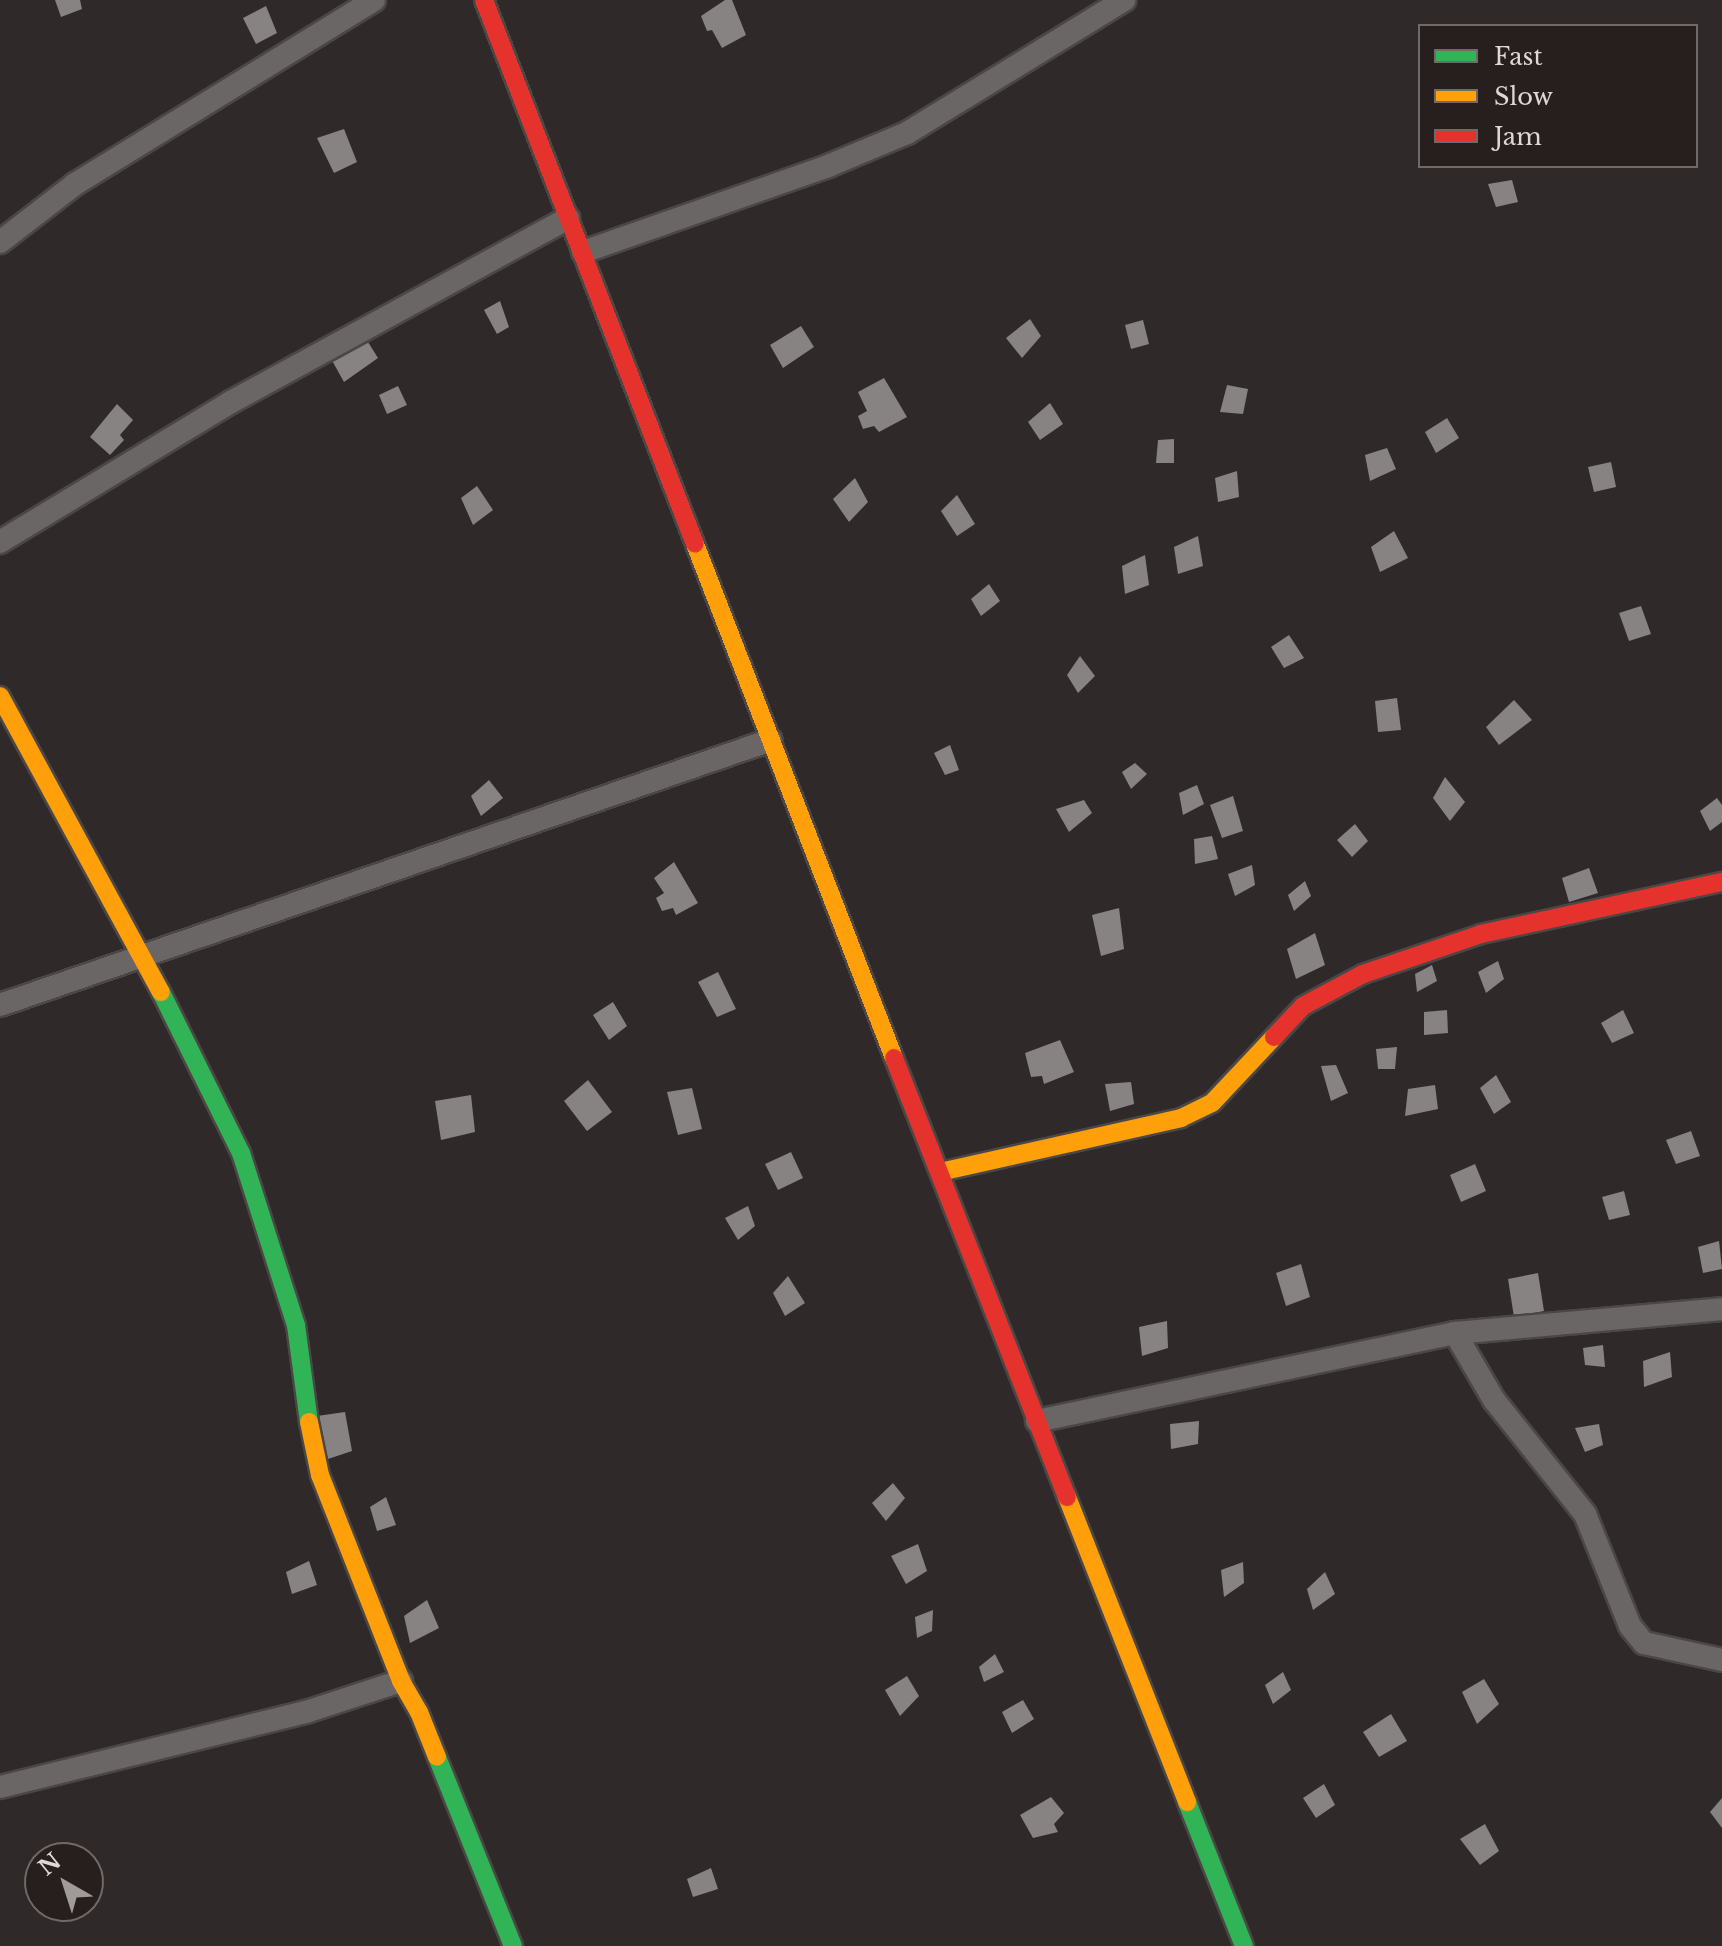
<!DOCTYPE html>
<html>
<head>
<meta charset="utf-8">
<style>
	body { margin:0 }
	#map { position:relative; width:1722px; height:1946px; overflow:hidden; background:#2f2a29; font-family:"Libre Baskerville",serif }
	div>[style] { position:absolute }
	.building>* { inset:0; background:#868382 }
	.roads { filter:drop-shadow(2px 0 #4a4746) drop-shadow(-2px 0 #4a4746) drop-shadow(0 2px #4a4746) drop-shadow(0 -2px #4a4746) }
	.street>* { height:22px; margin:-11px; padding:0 11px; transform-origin:11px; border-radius:11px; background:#6a6665 }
	.fast>* { height:18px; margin:-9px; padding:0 9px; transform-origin:9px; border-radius:9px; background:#30b455 }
	.slow>* { height:18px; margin:-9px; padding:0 9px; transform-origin:9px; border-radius:9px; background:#ff9f0a }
	.jam>* { height:18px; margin:-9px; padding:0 9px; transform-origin:9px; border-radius:9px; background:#e5322d }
	span { translate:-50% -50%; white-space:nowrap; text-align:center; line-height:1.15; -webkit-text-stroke:8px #271f1d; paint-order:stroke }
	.legend { position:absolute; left:1418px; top:24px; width:280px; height:144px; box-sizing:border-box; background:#271f1d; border:2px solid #706967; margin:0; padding:10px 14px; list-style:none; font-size:24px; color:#ddd8d6 }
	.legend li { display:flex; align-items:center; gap:16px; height:40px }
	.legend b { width:40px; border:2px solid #706967 }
	.north { position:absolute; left:24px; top:1842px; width:80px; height:80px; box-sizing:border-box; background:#271f1d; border:2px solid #706967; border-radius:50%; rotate:321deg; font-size:22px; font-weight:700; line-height:32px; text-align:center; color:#ddd8d6 }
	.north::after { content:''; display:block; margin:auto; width:28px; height:36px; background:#a09b99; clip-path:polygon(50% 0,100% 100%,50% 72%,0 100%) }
</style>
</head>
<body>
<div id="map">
	<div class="building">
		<i style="clip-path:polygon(55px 0,80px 0,82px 9px,61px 17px)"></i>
		<i style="clip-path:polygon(725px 0,732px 0,746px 35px,722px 48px,712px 30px,707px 31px,701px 16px)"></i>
		<i style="clip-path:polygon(266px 6px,277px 33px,256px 44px,243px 18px)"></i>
		<i style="clip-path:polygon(344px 129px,357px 162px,334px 173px,317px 138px)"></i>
		<i style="clip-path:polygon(1512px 180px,1518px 202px,1496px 207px,1488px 184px)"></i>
		<i style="clip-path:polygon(500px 301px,509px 327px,497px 334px,484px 310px)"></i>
		<i style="clip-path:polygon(1030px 319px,1041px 336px,1022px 358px,1006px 338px)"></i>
		<i style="clip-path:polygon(1143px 320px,1149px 344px,1131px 349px,1125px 325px)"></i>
		<i style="clip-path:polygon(801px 326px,814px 347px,783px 368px,770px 345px)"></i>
		<i style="clip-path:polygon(363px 334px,378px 358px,344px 382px,330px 357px)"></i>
		<i style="clip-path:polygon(884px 378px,907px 417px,879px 432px,874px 426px,863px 429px,858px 416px,867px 411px,858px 392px)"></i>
		<i style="clip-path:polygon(1227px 385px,1248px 389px,1243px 414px,1220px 412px)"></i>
		<i style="clip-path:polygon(398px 386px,407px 405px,387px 414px,379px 395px)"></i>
		<i style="clip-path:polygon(1050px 403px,1063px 424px,1040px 440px,1028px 422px)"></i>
		<i style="clip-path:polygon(117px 404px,133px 420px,120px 435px,124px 440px,110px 455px,90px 437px)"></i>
		<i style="clip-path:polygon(1447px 418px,1459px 438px,1436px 453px,1425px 432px)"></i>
		<i style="clip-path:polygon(1174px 439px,1174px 463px,1156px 463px,1158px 440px)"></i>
		<i style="clip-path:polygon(1387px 448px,1396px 469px,1370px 481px,1365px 455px)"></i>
		<i style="clip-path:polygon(1611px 462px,1616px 487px,1594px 492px,1588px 467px)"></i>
		<i style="clip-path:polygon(1237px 471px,1239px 497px,1218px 502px,1215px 478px)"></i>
		<i style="clip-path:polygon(855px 478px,868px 502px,849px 522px,833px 499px)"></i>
		<i style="clip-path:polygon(477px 486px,493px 510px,473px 525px,461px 498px)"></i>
		<i style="clip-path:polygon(957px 495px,975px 524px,957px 536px,941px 511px)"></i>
		<i style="clip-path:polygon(1394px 531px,1408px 558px,1380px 572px,1371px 547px)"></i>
		<i style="clip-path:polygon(1198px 536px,1203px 566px,1178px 574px,1174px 547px)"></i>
		<i style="clip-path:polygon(1145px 555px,1149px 585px,1125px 594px,1122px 566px)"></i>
		<i style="clip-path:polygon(989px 584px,1000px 601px,981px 616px,971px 599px)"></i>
		<i style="clip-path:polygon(1641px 606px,1651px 634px,1629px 641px,1619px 613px)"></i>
		<i style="clip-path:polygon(1289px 635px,1304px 658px,1284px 668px,1271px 647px)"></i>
		<i style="clip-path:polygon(1080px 656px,1095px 676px,1078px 693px,1067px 675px)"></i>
		<i style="clip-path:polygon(1397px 698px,1401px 730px,1378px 732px,1375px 701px)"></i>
		<i style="clip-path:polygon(1514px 700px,1532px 720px,1499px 745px,1486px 727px)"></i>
		<i style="clip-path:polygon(950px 745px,959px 770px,945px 775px,934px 753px)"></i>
		<i style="clip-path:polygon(1135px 763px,1147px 774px,1131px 789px,1122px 772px)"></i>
		<i style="clip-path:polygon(1445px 777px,1465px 802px,1450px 821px,1433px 798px)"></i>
		<i style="clip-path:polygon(489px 780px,503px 798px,481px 816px,471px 796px)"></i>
		<i style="clip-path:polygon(1197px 785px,1204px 804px,1183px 815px,1179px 793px)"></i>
		<i style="clip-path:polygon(1233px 796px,1243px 831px,1222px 838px,1210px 805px)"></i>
		<i style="clip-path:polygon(1717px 798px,1722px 805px,1722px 822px,1710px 831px,1700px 811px)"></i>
		<i style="clip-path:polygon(1084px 800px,1092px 813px,1069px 832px,1056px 809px)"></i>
		<i style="clip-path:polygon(1355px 824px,1368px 841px,1352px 857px,1337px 840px)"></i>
		<i style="clip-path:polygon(1212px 836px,1218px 859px,1195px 864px,1194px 839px)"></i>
		<i style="clip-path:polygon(674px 862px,698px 903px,676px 915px,673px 908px,662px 911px,656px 898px,664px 893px,654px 878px)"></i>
		<i style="clip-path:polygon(1252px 865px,1255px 885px,1235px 896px,1228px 874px)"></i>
		<i style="clip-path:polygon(1589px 868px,1598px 893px,1569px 902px,1562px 878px)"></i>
		<i style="clip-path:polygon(1305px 881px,1311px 896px,1294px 911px,1288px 895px)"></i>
		<i style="clip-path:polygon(1119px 908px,1124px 949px,1101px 956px,1092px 915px)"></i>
		<i style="clip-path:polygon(1315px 933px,1325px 965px,1296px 979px,1287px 949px)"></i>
		<i style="clip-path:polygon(1498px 961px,1504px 979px,1486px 993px,1478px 972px)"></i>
		<i style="clip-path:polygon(1432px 965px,1437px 981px,1417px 992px,1415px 974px)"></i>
		<i style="clip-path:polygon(718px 972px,736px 1009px,717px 1017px,698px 982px)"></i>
		<i style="clip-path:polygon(613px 1002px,627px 1026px,609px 1040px,593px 1015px)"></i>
		<i style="clip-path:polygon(1447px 1010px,1448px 1033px,1424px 1035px,1424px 1012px)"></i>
		<i style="clip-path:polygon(1623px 1010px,1634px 1033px,1612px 1043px,1601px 1023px)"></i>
		<i style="clip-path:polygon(1060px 1040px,1074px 1072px,1044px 1084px,1042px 1076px,1031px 1077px,1025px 1053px)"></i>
		<i style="clip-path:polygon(1397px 1047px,1395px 1069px,1378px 1069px,1376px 1049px)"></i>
		<i style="clip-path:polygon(1336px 1065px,1348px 1093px,1331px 1101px,1321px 1066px)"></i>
		<i style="clip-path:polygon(1496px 1075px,1511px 1102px,1494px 1114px,1480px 1088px)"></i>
		<i style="clip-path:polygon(588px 1080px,612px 1112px,587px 1131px,564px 1101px)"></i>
		<i style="clip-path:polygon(1131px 1082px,1134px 1104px,1110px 1111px,1105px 1084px)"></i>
		<i style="clip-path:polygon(1435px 1085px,1438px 1109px,1405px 1116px,1408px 1089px)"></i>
		<i style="clip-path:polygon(692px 1088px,702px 1129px,678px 1135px,667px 1092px)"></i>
		<i style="clip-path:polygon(471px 1095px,475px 1132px,441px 1140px,435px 1101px)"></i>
		<i style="clip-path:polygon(1691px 1131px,1700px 1156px,1676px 1164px,1666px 1140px)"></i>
		<i style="clip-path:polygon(791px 1152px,803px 1178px,778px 1190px,765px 1164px)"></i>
		<i style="clip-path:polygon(1475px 1164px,1486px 1191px,1461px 1202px,1450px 1175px)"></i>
		<i style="clip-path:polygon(1624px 1191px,1630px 1215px,1609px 1220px,1602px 1197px)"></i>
		<i style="clip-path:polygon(748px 1206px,755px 1226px,738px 1240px,725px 1218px)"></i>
		<i style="clip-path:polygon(1719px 1241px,1722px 1269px,1703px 1273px,1698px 1247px)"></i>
		<i style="clip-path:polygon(1301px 1264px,1310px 1297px,1286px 1306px,1276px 1273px)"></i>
		<i style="clip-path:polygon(1538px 1273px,1544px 1311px,1514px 1317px,1508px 1279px)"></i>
		<i style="clip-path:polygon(788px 1276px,805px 1303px,785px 1316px,773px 1293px)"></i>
		<i style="clip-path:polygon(1167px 1321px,1168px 1348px,1142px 1356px,1139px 1327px)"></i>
		<i style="clip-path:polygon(1603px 1345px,1605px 1367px,1585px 1365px,1583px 1348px)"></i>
		<i style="clip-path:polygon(1670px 1352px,1672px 1377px,1644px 1387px,1643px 1361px)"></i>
		<i style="clip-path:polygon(345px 1412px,352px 1451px,325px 1460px,317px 1416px)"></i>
		<i style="clip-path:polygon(1199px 1421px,1198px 1444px,1171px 1449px,1170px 1424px)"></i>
		<i style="clip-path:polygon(1599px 1424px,1603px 1445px,1585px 1452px,1575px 1428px)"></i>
		<i style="clip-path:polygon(893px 1483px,905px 1498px,886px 1521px,872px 1503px)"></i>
		<i style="clip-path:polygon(386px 1497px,396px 1525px,377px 1531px,370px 1507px)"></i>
		<i style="clip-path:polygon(918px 1544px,927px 1571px,906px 1584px,891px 1556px)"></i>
		<i style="clip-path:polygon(309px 1561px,317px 1585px,292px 1594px,286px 1572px)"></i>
		<i style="clip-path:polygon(1243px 1562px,1244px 1583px,1224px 1597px,1221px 1570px)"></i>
		<i style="clip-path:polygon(1325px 1572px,1335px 1594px,1313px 1610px,1307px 1589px)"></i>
		<i style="clip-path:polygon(427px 1600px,439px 1628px,410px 1643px,404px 1616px)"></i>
		<i style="clip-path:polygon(933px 1610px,932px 1631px,917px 1638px,915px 1617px)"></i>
		<i style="clip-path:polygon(995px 1654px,1004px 1672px,984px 1682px,979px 1667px)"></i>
		<i style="clip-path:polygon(1283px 1672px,1291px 1690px,1273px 1704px,1265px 1685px)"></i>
		<i style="clip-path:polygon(907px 1676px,919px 1696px,900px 1716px,885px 1690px)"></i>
		<i style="clip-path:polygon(1484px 1679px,1499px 1704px,1477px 1724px,1462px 1692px)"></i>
		<i style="clip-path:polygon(1023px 1700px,1034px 1719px,1012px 1733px,1002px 1712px)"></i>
		<i style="clip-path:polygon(1391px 1714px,1407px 1741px,1379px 1757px,1363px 1732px)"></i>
		<i style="clip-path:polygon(1324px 1784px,1335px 1805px,1316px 1818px,1303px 1798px)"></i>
		<i style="clip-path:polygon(1051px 1797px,1064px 1813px,1054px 1824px,1058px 1832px,1033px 1838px,1020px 1815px)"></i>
		<i style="clip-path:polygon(1722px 1798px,1722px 1828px,1710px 1812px)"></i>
		<i style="clip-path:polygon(1485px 1824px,1499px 1851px,1480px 1865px,1460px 1839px)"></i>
		<i style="clip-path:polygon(711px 1868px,718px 1889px,693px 1897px,687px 1879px)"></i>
	</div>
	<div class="roads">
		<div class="street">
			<i style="left:0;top:242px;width:95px;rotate:-37.7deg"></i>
			<i style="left:75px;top:184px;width:351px;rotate:-31.6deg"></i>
			<i style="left:583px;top:252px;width:260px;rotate:-19.3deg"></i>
			<i style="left:828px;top:166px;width:86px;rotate:-22.7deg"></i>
			<i style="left:907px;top:133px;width:255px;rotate:-31.5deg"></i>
			<i style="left:0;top:542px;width:270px;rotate:-31.2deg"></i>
			<i style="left:231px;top:402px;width:384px;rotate:-28.6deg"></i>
			<i style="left:0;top:1005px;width:815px;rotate:-18.97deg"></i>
			<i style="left:1455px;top:1333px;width:78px;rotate:59.8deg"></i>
			<i style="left:1494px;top:1400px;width:146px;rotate:51.4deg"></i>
			<i style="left:1585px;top:1514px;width:121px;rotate:68.1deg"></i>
			<i style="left:1630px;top:1626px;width:22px;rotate:51deg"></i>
			<i style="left:1644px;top:1643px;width:80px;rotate:12.3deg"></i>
			<i style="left:1037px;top:1421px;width:427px;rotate:-11.9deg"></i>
			<i style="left:1455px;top:1333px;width:268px;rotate:-5.1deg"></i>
			<i style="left:0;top:1787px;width:315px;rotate:-13.8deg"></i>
			<i style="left:306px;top:1712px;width:100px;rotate:-18.1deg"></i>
		</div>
		<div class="fast">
			<i style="left:161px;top:992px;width:180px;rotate:63.6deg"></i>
			<i style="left:241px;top:1153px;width:181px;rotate:72.3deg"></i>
			<i style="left:296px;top:1325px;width:98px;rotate:82.4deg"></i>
			<i style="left:437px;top:1757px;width:204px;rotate:68.1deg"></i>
			<i style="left:1187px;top:1802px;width:155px;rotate:68.4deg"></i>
		</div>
		<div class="slow">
			<i style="left:695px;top:544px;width:551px;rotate:68.84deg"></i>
			<i style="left:0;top:696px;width:337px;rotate:61.5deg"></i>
			<i style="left:940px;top:1172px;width:247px;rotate:-12.6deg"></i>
			<i style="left:1181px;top:1118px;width:34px;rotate:-26deg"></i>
			<i style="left:1212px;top:1103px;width:91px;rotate:-46.8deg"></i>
			<i style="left:309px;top:1422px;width:54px;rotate:78.3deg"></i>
			<i style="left:320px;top:1475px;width:221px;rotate:68.5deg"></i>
			<i style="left:401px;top:1681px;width:36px;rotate:60deg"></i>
			<i style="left:419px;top:1712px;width:48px;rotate:68.2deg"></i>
			<i style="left:1067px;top:1497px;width:328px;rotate:68.5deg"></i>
		</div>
		<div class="jam">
			<i style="left:484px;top:0;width:583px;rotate:68.8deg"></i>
			<i style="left:1274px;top:1037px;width:42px;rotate:-46.9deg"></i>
			<i style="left:1303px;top:1006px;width:68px;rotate:-28.1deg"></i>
			<i style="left:1363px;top:974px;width:125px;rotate:-18.7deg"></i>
			<i style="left:1481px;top:934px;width:247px;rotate:-12.2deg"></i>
			<i style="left:894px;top:1058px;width:472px;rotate:68.5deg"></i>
		</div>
	</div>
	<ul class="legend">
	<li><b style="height:10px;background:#30b455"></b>Fast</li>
	<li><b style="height:10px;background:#ff9f0a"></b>Slow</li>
	<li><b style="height:10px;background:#e5322d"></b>Jam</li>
	</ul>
	<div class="north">N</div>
</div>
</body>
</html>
